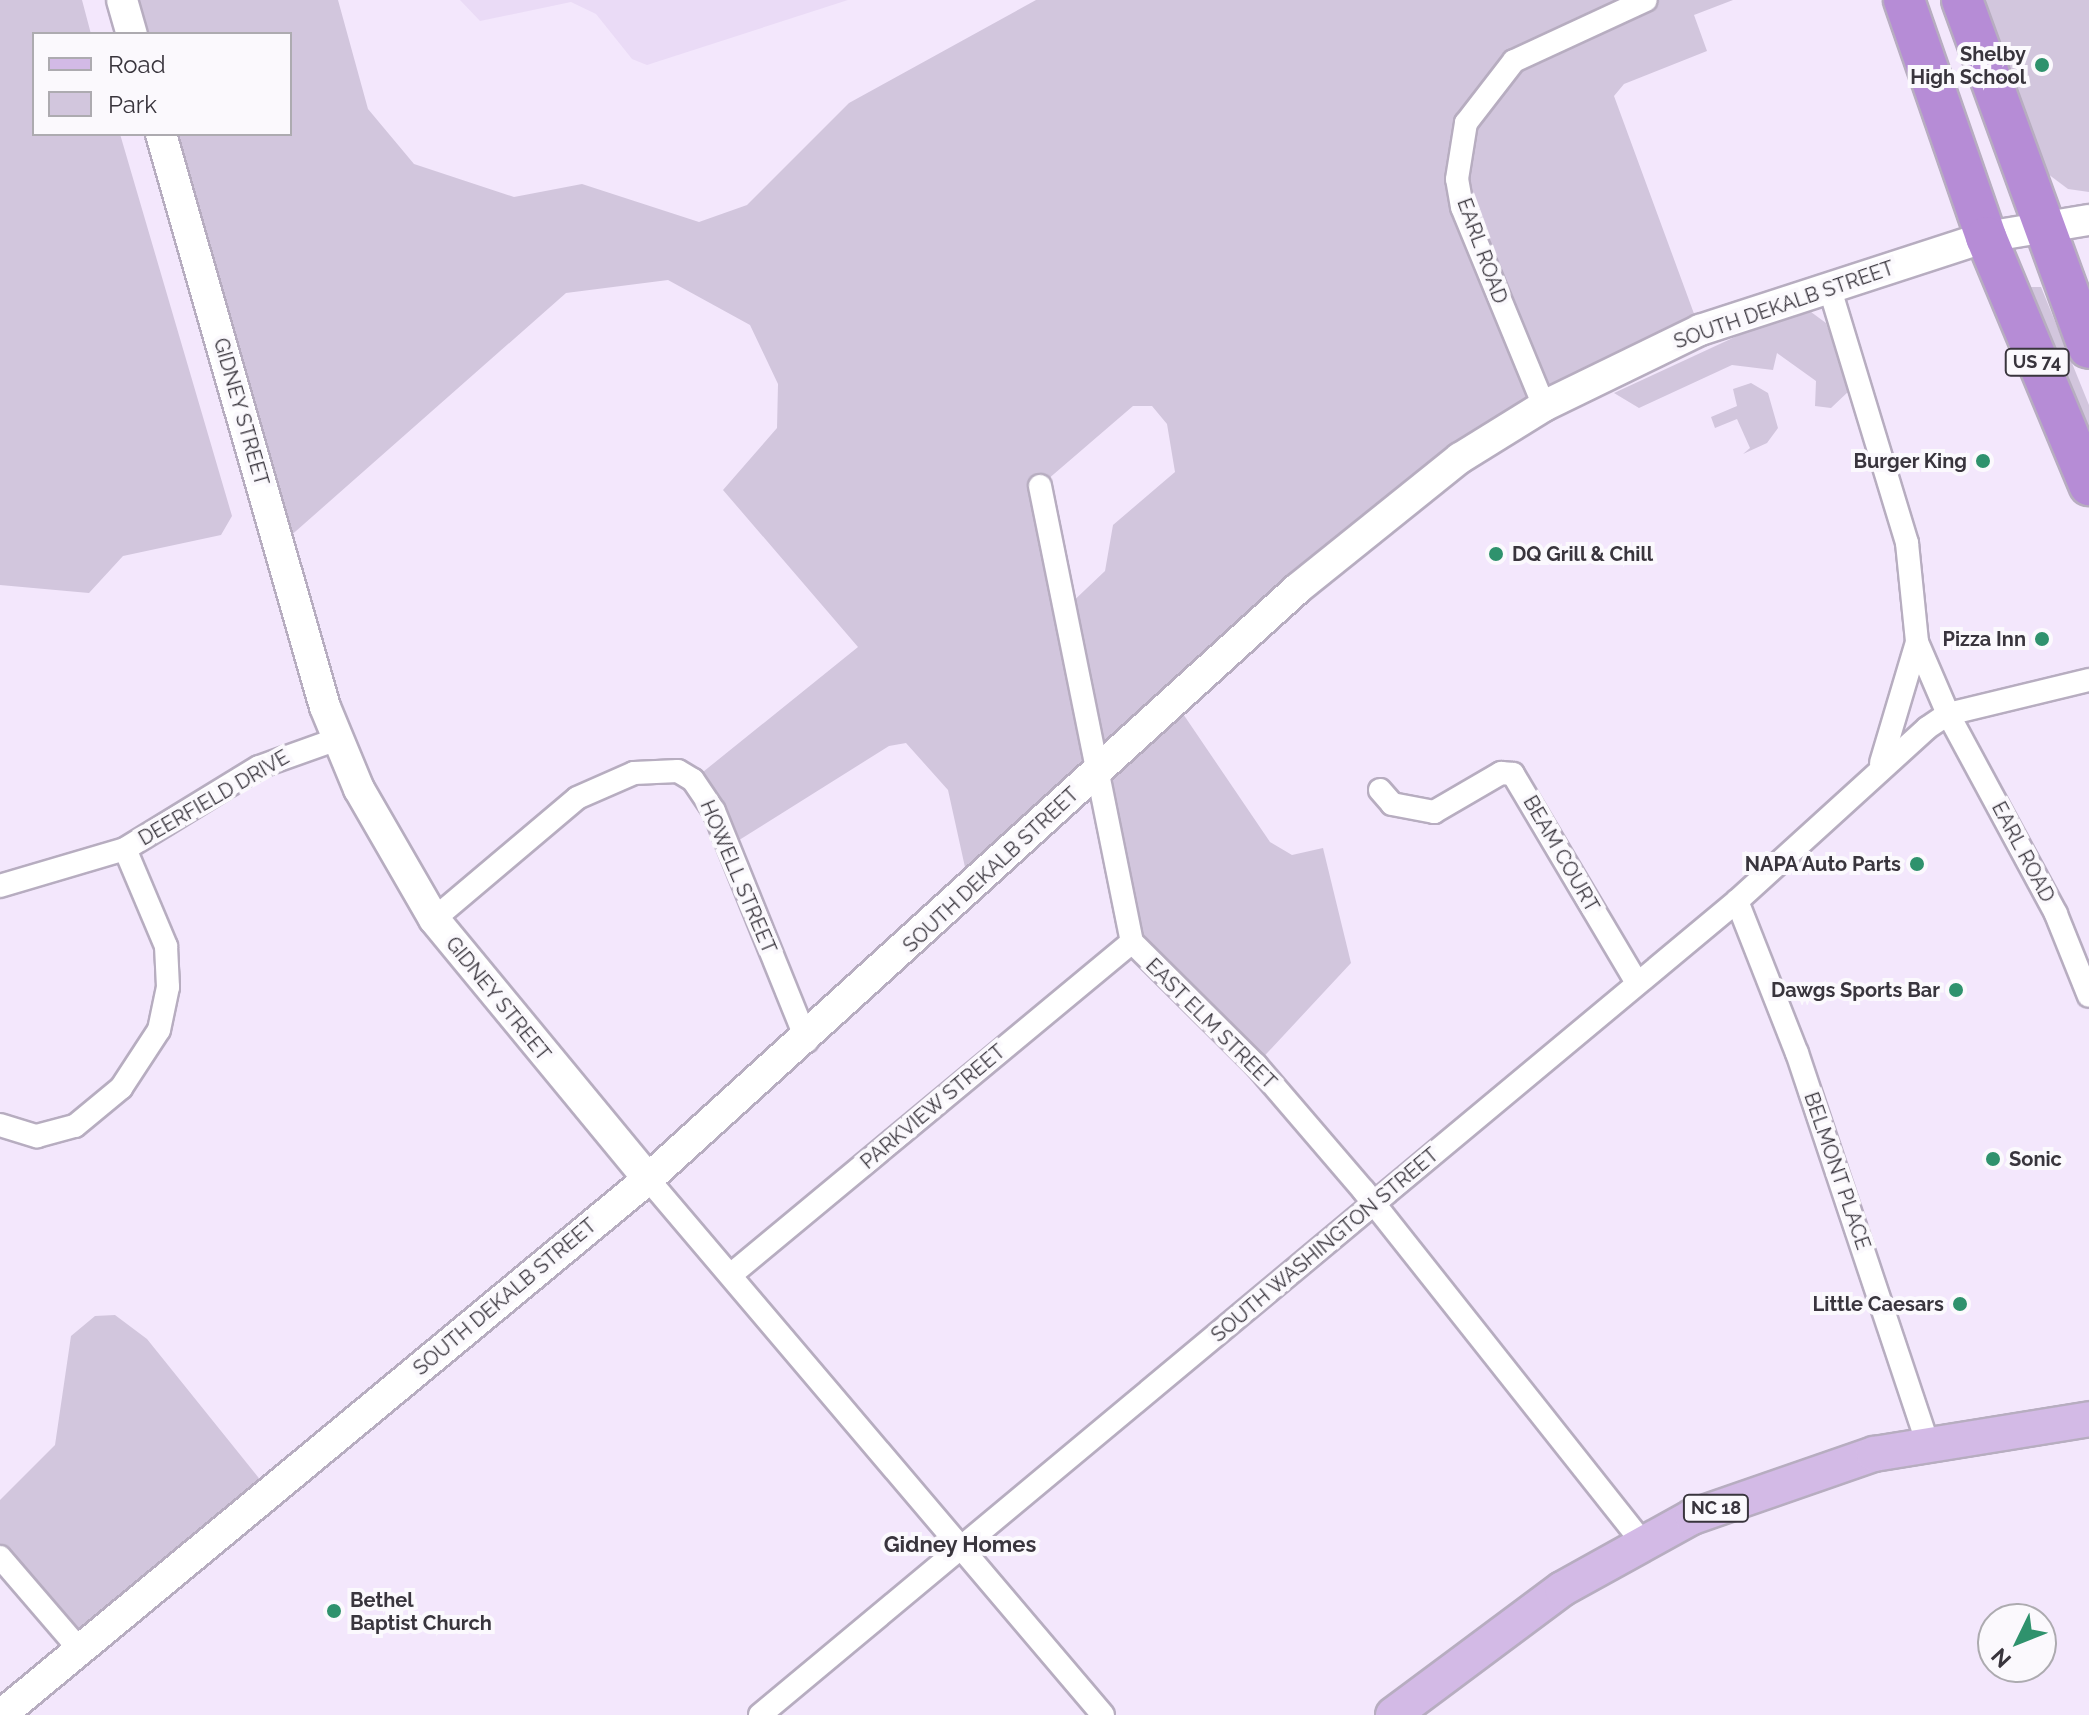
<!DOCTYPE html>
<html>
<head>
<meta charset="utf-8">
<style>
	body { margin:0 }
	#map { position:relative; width:2089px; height:1715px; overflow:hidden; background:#f3e7fc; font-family:Raleway,sans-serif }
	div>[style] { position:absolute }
	.built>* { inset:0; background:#eadbf6 }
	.green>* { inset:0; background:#d2c6dd }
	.roads { filter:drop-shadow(2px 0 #b7adc0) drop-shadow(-2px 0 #b7adc0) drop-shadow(0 2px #b7adc0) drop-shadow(0 -2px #b7adc0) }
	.street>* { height:22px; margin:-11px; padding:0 11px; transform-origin:11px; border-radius:11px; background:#fff }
	.secondary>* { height:30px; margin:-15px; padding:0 15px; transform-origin:15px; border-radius:15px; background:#fff }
	.primary>* { height:34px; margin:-17px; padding:0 17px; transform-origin:17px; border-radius:17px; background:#d3bae6 }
	.highway>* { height:40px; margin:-20px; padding:0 20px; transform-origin:20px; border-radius:20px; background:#b68cd6 }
	.dots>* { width:22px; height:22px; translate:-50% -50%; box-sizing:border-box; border:4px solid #fbf9fd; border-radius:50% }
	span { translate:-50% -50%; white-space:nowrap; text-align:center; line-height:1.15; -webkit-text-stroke:8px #fbf9fd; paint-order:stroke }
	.shield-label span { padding:2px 6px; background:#fbf9fd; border:2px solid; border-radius:6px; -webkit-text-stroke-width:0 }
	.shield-label { font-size:18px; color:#39353d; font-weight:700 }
	.poi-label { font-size:20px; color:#39353d; font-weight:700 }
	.right { translate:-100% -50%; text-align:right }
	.left { translate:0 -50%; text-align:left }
	.street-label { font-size:20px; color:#39353d }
	.neighbourhood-label { font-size:22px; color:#39353d; font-weight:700 }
	.legend { position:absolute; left:32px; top:32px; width:260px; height:104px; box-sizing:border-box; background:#fbf9fd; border:2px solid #adabb0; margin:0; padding:10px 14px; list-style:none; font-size:24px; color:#39353d }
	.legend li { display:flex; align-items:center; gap:16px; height:40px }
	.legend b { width:40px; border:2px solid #adabb0 }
	.north { position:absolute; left:1977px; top:1603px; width:80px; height:80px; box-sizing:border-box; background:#fbf9fd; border:2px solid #adabb0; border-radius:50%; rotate:227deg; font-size:22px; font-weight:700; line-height:32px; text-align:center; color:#39353d }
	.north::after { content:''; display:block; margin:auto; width:28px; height:36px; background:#2f926d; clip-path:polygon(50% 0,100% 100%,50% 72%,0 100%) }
</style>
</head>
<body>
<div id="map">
	<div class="built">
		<i style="clip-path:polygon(460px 0,848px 0,647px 65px,632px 59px,596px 14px,571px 2px,480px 21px)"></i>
	</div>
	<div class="green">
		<i style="clip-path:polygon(0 0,82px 0,91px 34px,34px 34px,34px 134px,120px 134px,232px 516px,221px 535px,123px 556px,89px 593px,0 585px)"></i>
		<i style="clip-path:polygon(evenodd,122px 0,338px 0,368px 109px,414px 164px,514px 197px,582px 184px,699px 222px,747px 205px,849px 103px,1036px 0,1733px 0,1694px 15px,1707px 51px,1624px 84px,1614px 96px,1700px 330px,1544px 406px,1175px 702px,1270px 842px,1292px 855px,1323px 848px,1351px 963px,1256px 1065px,1148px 963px,1097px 773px,970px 890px,948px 790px,906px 743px,889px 746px,728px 847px,693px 780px,858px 647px,723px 490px,777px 428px,778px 384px,750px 325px,668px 280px,566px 293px,279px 546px,160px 134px,290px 134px,290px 34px,131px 34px,122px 0,1133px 406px,1152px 406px,1167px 424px,1175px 472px,1113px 525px,1105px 571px,1066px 608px,1040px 486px,1133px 406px)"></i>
		<i style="clip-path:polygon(1970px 0,2089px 0,2089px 192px,2068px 189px,2040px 168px)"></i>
		<i style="clip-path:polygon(2026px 287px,2041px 287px,2089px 405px,2089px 449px)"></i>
		<i style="clip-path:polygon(1811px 312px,1826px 323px,1850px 390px,1831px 408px,1815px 406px,1816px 381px,1777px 353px,1773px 370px,1732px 365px,1639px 408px,1614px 393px,1750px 330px)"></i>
		<i style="clip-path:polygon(1751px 383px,1768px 393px,1778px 428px,1767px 443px,1743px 454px,1750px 448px,1737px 419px,1715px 428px,1711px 417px,1737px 406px,1733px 389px)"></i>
		<i style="clip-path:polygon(115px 1315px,147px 1339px,270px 1492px,80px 1650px,0 1557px,0 1500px,55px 1445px,71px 1336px,95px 1316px)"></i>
	</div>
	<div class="roads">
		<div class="street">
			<i style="left:1829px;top:286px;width:269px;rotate:73.1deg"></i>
			<i style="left:1907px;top:543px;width:100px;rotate:84.2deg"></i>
			<i style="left:1917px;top:642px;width:78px;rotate:66.7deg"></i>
			<i style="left:1948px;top:714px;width:227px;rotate:61.6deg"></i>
			<i style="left:2056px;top:914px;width:88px;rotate:68.1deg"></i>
			<i style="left:1544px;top:406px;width:215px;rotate:-112.4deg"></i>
			<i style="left:1462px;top:207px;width:28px;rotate:-100deg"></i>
			<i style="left:1457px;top:179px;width:57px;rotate:-80.9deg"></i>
			<i style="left:1466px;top:123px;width:78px;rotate:-52.3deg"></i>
			<i style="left:1514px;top:61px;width:145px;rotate:-24.8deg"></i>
			<i style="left:1040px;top:486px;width:465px;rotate:78.6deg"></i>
			<i style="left:1132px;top:942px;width:175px;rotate:44.8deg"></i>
			<i style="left:1256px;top:1065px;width:166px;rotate:49.4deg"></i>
			<i style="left:1364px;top:1191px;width:448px;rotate:51.6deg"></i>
			<i style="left:1881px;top:763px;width:126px;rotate:-73.4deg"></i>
			<i style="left:1380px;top:790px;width:18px;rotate:49deg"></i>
			<i style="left:1392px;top:804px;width:43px;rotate:10.8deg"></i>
			<i style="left:1434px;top:812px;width:78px;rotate:-30.2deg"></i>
			<i style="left:1501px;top:773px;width:12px;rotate:5deg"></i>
			<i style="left:1513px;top:774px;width:243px;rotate:59.3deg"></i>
			<i style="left:0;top:886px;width:130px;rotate:-16.5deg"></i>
			<i style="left:125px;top:849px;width:157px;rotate:-31.5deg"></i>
			<i style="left:259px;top:767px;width:83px;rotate:-19.7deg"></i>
			<i style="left:1737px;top:901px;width:163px;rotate:68.5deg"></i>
			<i style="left:1797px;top:1053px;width:412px;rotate:71.5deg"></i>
			<i style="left:434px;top:919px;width:187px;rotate:-40.2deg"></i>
			<i style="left:577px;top:798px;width:62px;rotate:-23.7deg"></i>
			<i style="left:634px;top:773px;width:44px;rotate:-2.6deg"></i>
			<i style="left:678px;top:771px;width:17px;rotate:31deg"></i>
			<i style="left:693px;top:780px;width:37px;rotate:56deg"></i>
			<i style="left:714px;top:811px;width:248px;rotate:68deg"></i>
			<i style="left:0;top:1125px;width:39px;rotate:17deg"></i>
			<i style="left:37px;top:1136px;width:39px;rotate:-15deg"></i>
			<i style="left:75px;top:1126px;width:60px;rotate:-39.6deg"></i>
			<i style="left:121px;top:1088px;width:69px;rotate:-56.8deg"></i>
			<i style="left:159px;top:1030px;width:44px;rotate:-78.2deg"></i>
			<i style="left:168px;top:987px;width:41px;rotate:-92.8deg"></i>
			<i style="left:166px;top:946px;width:105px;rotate:-112.9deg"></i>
			<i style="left:648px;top:1179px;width:703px;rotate:49.67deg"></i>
			<i style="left:733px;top:1273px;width:518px;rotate:-39.68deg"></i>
			<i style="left:0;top:1557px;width:123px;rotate:49.3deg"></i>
			<i style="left:760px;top:1715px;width:1272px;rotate:-39.8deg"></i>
			<i style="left:1737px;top:901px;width:257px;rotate:-42.3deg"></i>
			<i style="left:1927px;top:728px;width:25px;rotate:-34deg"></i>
			<i style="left:1948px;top:714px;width:145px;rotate:-13.6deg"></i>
		</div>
		<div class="secondary">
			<i style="left:122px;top:0;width:35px;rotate:74deg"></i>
			<i style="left:161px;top:134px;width:596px;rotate:74.03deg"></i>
			<i style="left:325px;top:707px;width:89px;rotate:67.5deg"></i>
			<i style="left:359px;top:789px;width:150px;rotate:60deg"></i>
			<i style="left:434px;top:919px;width:337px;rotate:50.5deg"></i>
			<i style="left:1px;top:1715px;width:840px;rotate:-39.64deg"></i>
			<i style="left:648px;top:1179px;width:877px;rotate:-42.27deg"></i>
			<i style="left:1297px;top:589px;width:209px;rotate:-38.8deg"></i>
			<i style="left:1460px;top:458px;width:99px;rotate:-31.8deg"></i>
			<i style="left:1544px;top:406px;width:174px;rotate:-26deg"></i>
			<i style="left:1700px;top:330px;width:301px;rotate:-18deg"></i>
			<i style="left:1986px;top:237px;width:104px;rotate:-9.4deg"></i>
		</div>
		<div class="primary">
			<i style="left:1393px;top:1715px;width:211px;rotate:-36.7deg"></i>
			<i style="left:1562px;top:1589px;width:149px;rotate:-29deg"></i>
			<i style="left:1692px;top:1517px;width:193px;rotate:-19.1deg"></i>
			<i style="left:1874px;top:1454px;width:218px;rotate:-9.2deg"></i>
		</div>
		<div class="highway">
			<i style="left:1904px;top:0;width:251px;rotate:70.9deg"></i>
			<i style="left:1986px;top:237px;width:269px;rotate:67.4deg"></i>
			<i style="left:1962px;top:0;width:370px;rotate:70deg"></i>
		</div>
	</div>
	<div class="dots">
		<i style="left:2042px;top:65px;background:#2f926d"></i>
		<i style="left:1983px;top:461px;background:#2f926d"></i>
		<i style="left:1496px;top:554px;background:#2f926d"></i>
		<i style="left:2042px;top:639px;background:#2f926d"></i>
		<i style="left:1917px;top:864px;background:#2f926d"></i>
		<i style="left:1956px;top:990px;background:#2f926d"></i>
		<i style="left:1993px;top:1159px;background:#2f926d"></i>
		<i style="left:1960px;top:1304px;background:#2f926d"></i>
		<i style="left:334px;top:1611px;background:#2f926d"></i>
	</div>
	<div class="shield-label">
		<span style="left:2037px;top:362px">US 74</span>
		<span style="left:1716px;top:1508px">NC 18</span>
	</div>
	<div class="poi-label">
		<span class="right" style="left:2026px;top:66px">Shelby<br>High School</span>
		<span class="right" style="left:1967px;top:461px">Burger King</span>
		<span class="left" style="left:1512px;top:554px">DQ Grill &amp; Chill</span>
		<span class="right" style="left:2026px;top:639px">Pizza Inn</span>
		<span class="right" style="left:1901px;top:864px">NAPA Auto Parts</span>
		<span class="right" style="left:1940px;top:990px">Dawgs Sports Bar</span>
		<span class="left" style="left:2009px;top:1159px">Sonic</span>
		<span class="right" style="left:1944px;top:1304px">Little Caesars</span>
		<span class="left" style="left:350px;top:1612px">Bethel<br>Baptist Church</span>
	</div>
	<div class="street-label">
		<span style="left:1482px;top:251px;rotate:70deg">EARL ROAD</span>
		<span style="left:1784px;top:305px;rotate:-19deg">SOUTH DEKALB STREET</span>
		<span style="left:241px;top:412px;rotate:74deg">GIDNEY STREET</span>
		<span style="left:214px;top:798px;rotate:-30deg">DEERFIELD DRIVE</span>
		<span style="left:2023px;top:852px;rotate:62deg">EARL ROAD</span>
		<span style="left:1561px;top:854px;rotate:60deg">BEAM COURT</span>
		<span style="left:991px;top:870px;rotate:-43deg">SOUTH DEKALB STREET</span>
		<span style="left:738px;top:877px;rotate:67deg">HOWELL STREET</span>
		<span style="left:498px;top:999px;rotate:51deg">GIDNEY STREET</span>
		<span style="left:1211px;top:1024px;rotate:45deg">EAST ELM STREET</span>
		<span style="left:933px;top:1107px;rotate:-40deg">PARKVIEW STREET</span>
		<span style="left:1837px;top:1171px;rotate:71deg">BELMONT PLACE</span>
		<span style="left:1325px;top:1245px;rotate:-40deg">SOUTH WASHINGTON STREET</span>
		<span style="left:505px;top:1297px;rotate:-40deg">SOUTH DEKALB STREET</span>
	</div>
	<div class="neighbourhood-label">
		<span style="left:960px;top:1545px">Gidney Homes</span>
	</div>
	<ul class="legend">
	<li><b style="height:10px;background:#d3bae6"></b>Road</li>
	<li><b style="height:22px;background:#d2c6dd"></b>Park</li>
	</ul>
	<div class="north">N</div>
</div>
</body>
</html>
